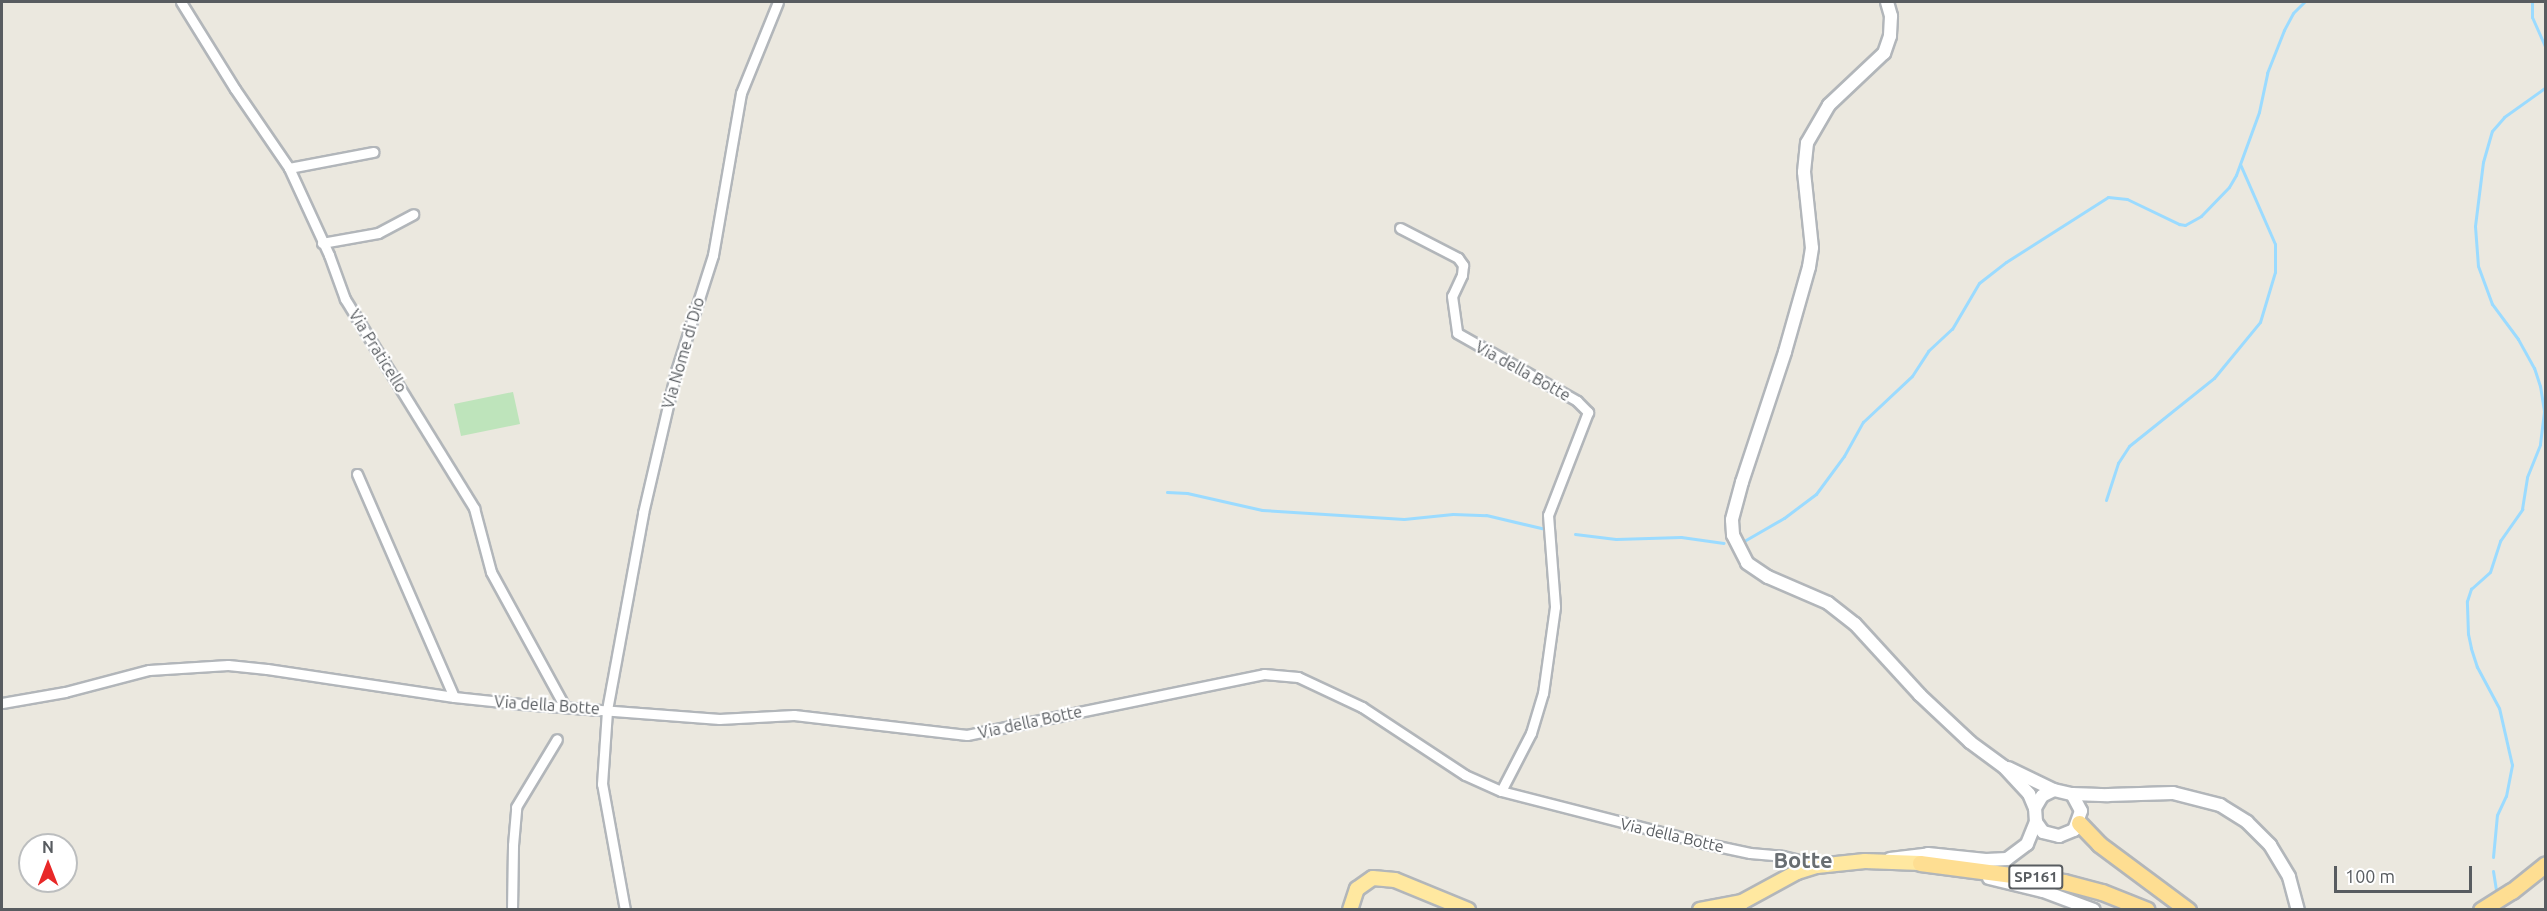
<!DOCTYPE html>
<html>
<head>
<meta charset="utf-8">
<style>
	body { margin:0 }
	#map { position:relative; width:2547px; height:911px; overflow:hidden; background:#ebe8df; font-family:Ubuntu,sans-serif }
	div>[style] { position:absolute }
	.green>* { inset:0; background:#bee4bb }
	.stream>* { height:3px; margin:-1.5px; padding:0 1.5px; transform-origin:1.5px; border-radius:1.5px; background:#9bdbff }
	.roads { filter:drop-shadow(2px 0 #b2b6ba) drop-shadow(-2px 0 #b2b6ba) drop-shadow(0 2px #b2b6ba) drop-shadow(0 -2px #b2b6ba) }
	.minor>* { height:9px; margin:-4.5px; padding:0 4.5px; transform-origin:4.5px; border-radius:4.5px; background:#fff }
	.secondary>* { height:12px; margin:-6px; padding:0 6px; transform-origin:6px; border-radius:6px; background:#fff }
	.primary>* { height:14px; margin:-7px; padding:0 7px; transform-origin:7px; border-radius:7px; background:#ffe8a0 }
	.trunk>* { height:15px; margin:-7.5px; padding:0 7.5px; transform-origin:7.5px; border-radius:7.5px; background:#fede92 }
	span { translate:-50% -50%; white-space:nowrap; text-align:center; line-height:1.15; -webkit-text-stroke:4.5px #fff; paint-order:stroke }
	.shield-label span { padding:2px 4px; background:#fff; border:2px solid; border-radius:4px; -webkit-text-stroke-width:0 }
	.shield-label { font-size:15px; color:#585c60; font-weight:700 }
	.street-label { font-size:16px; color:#585c60 }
	.district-label { font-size:22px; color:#696e72; font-weight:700 }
	.frame { position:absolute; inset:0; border:3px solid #585c60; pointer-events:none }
	.north { position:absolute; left:18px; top:833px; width:60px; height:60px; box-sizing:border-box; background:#fff; border:2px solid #bcbebf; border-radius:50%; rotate:0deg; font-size:16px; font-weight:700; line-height:24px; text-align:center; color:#585c60 }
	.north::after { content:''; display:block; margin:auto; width:21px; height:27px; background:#e82828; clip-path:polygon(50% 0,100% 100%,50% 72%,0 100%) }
	.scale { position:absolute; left:2334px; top:866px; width:138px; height:27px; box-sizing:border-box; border:3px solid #585c60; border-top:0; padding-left:8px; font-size:18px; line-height:21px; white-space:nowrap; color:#585c60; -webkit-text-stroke:4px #fff; paint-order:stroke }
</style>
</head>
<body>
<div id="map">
	<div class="green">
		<i style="clip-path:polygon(513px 392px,520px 424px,461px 436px,454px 404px)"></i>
	</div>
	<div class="stream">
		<i style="left:2532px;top:2px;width:15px;rotate:90deg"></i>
		<i style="left:2532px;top:17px;width:34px;rotate:66deg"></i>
		<i style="left:1167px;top:492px;width:20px;rotate:3deg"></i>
		<i style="left:1187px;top:493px;width:77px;rotate:12.8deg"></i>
		<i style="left:1262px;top:510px;width:142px;rotate:3.6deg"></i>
		<i style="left:1404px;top:519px;width:49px;rotate:-5.8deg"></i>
		<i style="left:1453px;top:514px;width:33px;rotate:2deg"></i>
		<i style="left:1486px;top:515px;width:61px;rotate:13.3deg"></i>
		<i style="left:2106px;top:500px;width:39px;rotate:-72deg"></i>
		<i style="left:2118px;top:463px;width:20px;rotate:-57deg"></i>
		<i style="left:2129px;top:446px;width:109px;rotate:-38.7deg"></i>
		<i style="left:2214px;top:378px;width:72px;rotate:-50.6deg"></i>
		<i style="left:2260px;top:322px;width:52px;rotate:-73.3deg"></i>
		<i style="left:2275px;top:272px;width:28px;rotate:-90deg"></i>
		<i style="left:2275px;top:244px;width:87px;rotate:-113.6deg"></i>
		<i style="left:1575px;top:534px;width:41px;rotate:7deg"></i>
		<i style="left:1616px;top:539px;width:65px;rotate:-1.8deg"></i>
		<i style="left:1681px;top:537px;width:43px;rotate:7.9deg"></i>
		<i style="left:1744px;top:541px;width:46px;rotate:-29.9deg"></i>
		<i style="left:1784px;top:518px;width:40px;rotate:-37deg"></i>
		<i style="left:1816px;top:494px;width:47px;rotate:-53.6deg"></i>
		<i style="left:1844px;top:456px;width:39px;rotate:-61deg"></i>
		<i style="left:1863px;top:422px;width:67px;rotate:-43.2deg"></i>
		<i style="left:1912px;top:376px;width:30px;rotate:-57deg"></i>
		<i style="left:1928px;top:351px;width:33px;rotate:-43deg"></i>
		<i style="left:1952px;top:329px;width:53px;rotate:-59.6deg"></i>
		<i style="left:1979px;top:283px;width:34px;rotate:-38deg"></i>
		<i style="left:2006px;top:262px;width:121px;rotate:-32.5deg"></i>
		<i style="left:2108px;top:197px;width:19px;rotate:6deg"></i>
		<i style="left:2127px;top:199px;width:58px;rotate:25.7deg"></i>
		<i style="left:2179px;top:224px;width:6px;rotate:9deg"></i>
		<i style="left:2185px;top:225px;width:18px;rotate:-29deg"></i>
		<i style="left:2201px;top:216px;width:40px;rotate:-46deg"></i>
		<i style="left:2229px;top:187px;width:14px;rotate:-60deg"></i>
		<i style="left:2236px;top:175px;width:67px;rotate:-69.9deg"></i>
		<i style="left:2259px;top:112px;width:40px;rotate:-78deg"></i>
		<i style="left:2267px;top:73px;width:46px;rotate:-68.4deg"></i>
		<i style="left:2284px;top:30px;width:19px;rotate:-62deg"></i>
		<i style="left:2293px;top:13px;width:16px;rotate:-45deg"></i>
		<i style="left:2493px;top:857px;width:42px;rotate:-84.6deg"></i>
		<i style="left:2497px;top:815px;width:21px;rotate:-65deg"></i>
		<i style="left:2506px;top:796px;width:32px;rotate:-79deg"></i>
		<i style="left:2512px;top:765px;width:58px;rotate:-102.8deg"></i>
		<i style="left:2499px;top:708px;width:47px;rotate:-118.2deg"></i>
		<i style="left:2477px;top:667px;width:20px;rotate:-108deg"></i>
		<i style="left:2471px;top:648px;width:14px;rotate:-102deg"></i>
		<i style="left:2468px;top:634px;width:33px;rotate:-92deg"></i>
		<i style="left:2467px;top:601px;width:13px;rotate:-72deg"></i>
		<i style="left:2471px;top:589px;width:25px;rotate:-42deg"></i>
		<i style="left:2490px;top:572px;width:33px;rotate:-72deg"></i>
		<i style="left:2500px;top:541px;width:39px;rotate:-55deg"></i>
		<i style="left:2522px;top:509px;width:32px;rotate:-81deg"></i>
		<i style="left:2527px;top:477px;width:35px;rotate:-68deg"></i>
		<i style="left:2540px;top:444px;width:33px;rotate:-83deg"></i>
		<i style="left:2544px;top:411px;width:25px;rotate:-99deg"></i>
		<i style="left:2540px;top:386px;width:19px;rotate:-108deg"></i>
		<i style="left:2534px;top:368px;width:33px;rotate:-119deg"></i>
		<i style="left:2518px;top:339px;width:44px;rotate:-126.6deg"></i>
		<i style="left:2492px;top:304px;width:40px;rotate:-110.2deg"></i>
		<i style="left:2478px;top:266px;width:40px;rotate:-94.3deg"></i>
		<i style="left:2475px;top:226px;width:64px;rotate:-82.9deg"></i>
		<i style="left:2483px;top:162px;width:32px;rotate:-74deg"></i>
		<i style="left:2492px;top:131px;width:18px;rotate:-49deg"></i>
		<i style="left:2504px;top:117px;width:52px;rotate:-35.5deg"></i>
		<i style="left:2493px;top:871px;width:25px;rotate:81deg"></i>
	</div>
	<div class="roads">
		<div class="minor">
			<i style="left:181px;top:2px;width:102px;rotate:58.2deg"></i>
			<i style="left:235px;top:89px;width:96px;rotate:55.6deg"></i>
			<i style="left:289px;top:168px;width:96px;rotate:65.3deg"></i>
			<i style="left:329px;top:255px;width:47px;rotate:70deg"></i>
			<i style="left:345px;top:299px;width:246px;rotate:58.3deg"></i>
			<i style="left:474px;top:508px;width:66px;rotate:75.1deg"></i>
			<i style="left:491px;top:572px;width:154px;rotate:61.3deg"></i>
			<i style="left:289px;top:168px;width:86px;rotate:-10.8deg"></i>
			<i style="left:1400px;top:228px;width:65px;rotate:27.3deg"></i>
			<i style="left:1458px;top:258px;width:9px;rotate:54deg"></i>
			<i style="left:1463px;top:265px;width:10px;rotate:96deg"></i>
			<i style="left:1462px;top:275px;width:23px;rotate:115deg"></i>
			<i style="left:1452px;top:296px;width:37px;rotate:82deg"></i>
			<i style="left:1457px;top:333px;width:138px;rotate:29.5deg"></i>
			<i style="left:1577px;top:401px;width:16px;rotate:45deg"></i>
			<i style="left:1588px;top:412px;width:110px;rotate:111.2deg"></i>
			<i style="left:1548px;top:515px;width:92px;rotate:85.6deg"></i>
			<i style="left:1555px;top:607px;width:87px;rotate:97.9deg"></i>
			<i style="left:1543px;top:693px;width:42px;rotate:106.7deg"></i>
			<i style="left:1531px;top:733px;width:65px;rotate:117.3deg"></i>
			<i style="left:322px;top:243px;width:57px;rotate:-10.1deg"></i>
			<i style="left:378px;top:233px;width:40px;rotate:-28deg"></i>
			<i style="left:357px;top:474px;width:243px;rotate:66.5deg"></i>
			<i style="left:2px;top:703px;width:64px;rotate:-9.9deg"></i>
			<i style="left:65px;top:692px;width:87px;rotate:-14.7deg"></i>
			<i style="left:149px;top:670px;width:79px;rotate:-3.6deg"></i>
			<i style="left:228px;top:665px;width:39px;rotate:6deg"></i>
			<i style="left:267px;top:669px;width:189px;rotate:8.5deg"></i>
			<i style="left:454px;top:697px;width:67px;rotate:6deg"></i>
			<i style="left:521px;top:704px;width:199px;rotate:4.3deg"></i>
			<i style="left:719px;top:719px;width:75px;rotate:-3.1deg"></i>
			<i style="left:794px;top:715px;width:174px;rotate:6.6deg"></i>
			<i style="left:967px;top:735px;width:303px;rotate:-11.6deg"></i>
			<i style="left:1264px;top:674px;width:34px;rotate:5deg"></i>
			<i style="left:1298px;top:677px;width:71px;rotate:25.1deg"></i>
			<i style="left:1362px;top:707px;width:123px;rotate:33.4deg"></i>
			<i style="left:1465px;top:775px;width:39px;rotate:24deg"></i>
			<i style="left:1501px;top:791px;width:209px;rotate:14.4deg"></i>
			<i style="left:1703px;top:843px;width:48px;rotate:12deg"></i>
			<i style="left:1750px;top:853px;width:32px;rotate:5deg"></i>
			<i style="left:1782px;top:856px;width:13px;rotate:13deg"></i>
			<i style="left:1795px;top:859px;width:15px;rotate:42deg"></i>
			<i style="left:512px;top:910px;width:65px;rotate:-89.1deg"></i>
			<i style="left:513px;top:845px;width:38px;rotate:-85deg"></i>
			<i style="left:516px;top:807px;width:79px;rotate:-58.9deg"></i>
			<i style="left:625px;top:910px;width:128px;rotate:-100.3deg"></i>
			<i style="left:602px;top:784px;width:74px;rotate:-86.1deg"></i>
			<i style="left:607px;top:710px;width:200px;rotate:-79.6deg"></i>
			<i style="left:643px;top:513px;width:146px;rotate:-76.9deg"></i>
			<i style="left:676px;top:371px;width:122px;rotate:-72.3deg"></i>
			<i style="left:713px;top:255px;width:164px;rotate:-80.2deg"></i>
			<i style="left:741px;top:93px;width:98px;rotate:-67.9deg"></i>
		</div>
		<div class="secondary">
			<i style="left:1887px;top:2px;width:15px;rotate:74deg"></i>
			<i style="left:1891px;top:16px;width:20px;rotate:93deg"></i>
			<i style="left:1890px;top:36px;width:18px;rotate:109deg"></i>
			<i style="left:1884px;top:53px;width:76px;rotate:136.6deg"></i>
			<i style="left:1829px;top:105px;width:44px;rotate:120.1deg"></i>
			<i style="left:1807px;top:143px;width:29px;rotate:96deg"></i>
			<i style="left:1804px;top:172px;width:76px;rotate:84deg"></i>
			<i style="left:1812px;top:248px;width:19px;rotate:99deg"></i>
			<i style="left:1809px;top:267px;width:88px;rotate:105.8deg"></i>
			<i style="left:1785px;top:352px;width:137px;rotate:108.3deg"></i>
			<i style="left:1742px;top:482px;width:39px;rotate:105deg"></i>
			<i style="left:1732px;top:520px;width:15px;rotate:86deg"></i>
			<i style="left:1733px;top:535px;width:31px;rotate:63deg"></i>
			<i style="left:1747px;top:563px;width:25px;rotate:34deg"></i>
			<i style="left:1768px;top:577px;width:65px;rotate:23.4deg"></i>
			<i style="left:1828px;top:603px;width:34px;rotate:38deg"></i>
			<i style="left:1855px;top:624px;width:96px;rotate:47.5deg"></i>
			<i style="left:1920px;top:695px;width:69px;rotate:43.2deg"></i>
			<i style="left:1970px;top:742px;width:42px;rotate:36.3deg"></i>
			<i style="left:2004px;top:767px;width:37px;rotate:47deg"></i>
			<i style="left:2029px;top:794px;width:15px;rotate:67deg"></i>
			<i style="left:2008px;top:768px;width:51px;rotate:25.6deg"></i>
			<i style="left:2072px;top:794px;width:19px;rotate:62deg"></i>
			<i style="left:2081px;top:811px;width:20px;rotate:110deg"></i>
			<i style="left:2074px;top:830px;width:16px;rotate:158deg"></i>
			<i style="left:2059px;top:836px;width:16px;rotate:-166deg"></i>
			<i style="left:2043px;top:832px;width:12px;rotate:-125deg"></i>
			<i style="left:2036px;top:822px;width:14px;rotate:-94deg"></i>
			<i style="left:2035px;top:808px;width:14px;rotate:-60deg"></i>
			<i style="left:2042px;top:796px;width:13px;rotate:-27deg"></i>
			<i style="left:2054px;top:790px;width:18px;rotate:13deg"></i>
			<i style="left:2072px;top:794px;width:36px;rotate:2deg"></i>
			<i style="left:2108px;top:795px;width:65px;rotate:-1.8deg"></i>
			<i style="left:2173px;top:793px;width:49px;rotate:14.3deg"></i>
			<i style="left:2220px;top:805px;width:32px;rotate:32deg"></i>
			<i style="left:2247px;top:822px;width:33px;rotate:45deg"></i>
			<i style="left:2270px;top:845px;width:37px;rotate:59deg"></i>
			<i style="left:2289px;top:877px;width:34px;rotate:75deg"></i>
			<i style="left:1890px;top:859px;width:38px;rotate:-7deg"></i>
			<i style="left:1928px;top:854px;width:58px;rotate:5.9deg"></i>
			<i style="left:1986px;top:860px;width:21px;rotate:-3deg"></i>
			<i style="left:2007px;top:859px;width:25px;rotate:-37deg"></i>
			<i style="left:2027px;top:844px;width:24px;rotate:-68deg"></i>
			<i style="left:1989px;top:878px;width:56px;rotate:13.5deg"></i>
			<i style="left:2043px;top:891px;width:54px;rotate:20.4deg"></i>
		</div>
		<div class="primary">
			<i style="left:1350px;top:910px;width:22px;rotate:-72deg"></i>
			<i style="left:1357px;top:889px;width:19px;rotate:-35deg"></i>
			<i style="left:1373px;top:878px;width:22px;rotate:5deg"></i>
			<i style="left:1395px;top:880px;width:79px;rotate:22.3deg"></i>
			<i style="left:1700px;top:910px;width:43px;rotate:-10.8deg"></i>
			<i style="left:1742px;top:902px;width:63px;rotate:-28.6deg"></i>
			<i style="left:1797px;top:872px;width:21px;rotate:-17deg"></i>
			<i style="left:1817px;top:866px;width:48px;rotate:-5.9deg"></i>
			<i style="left:1865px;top:861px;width:55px;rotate:2.1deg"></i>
		</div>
		<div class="trunk">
			<i style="left:2079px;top:823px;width:29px;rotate:46deg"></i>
			<i style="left:2099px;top:844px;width:111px;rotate:36.6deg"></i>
			<i style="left:1920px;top:863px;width:145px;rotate:7.5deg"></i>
			<i style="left:2064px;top:882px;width:39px;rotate:15deg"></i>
			<i style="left:2102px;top:892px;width:48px;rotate:21.8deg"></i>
			<i style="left:2481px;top:910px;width:36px;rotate:-32deg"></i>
			<i style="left:2512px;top:891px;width:43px;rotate:-38.5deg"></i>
		</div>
	</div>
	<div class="shield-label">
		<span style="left:2036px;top:877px">SP161</span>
	</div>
	<div class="street-label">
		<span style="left:378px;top:351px;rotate:58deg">Via Praticello</span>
		<span style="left:683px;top:353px;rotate:-74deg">Via Nome di Dio</span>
		<span style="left:1523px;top:371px;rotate:29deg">Via della Botte</span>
		<span style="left:547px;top:705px;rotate:4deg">Via della Botte</span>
		<span style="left:1030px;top:722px;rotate:-12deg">Via della Botte</span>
		<span style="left:1672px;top:835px;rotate:13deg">Via della Botte</span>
	</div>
	<div class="district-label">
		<span style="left:1803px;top:860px">Botte</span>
	</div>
	<div class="frame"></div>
	<div class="north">N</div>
	<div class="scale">100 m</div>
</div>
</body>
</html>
